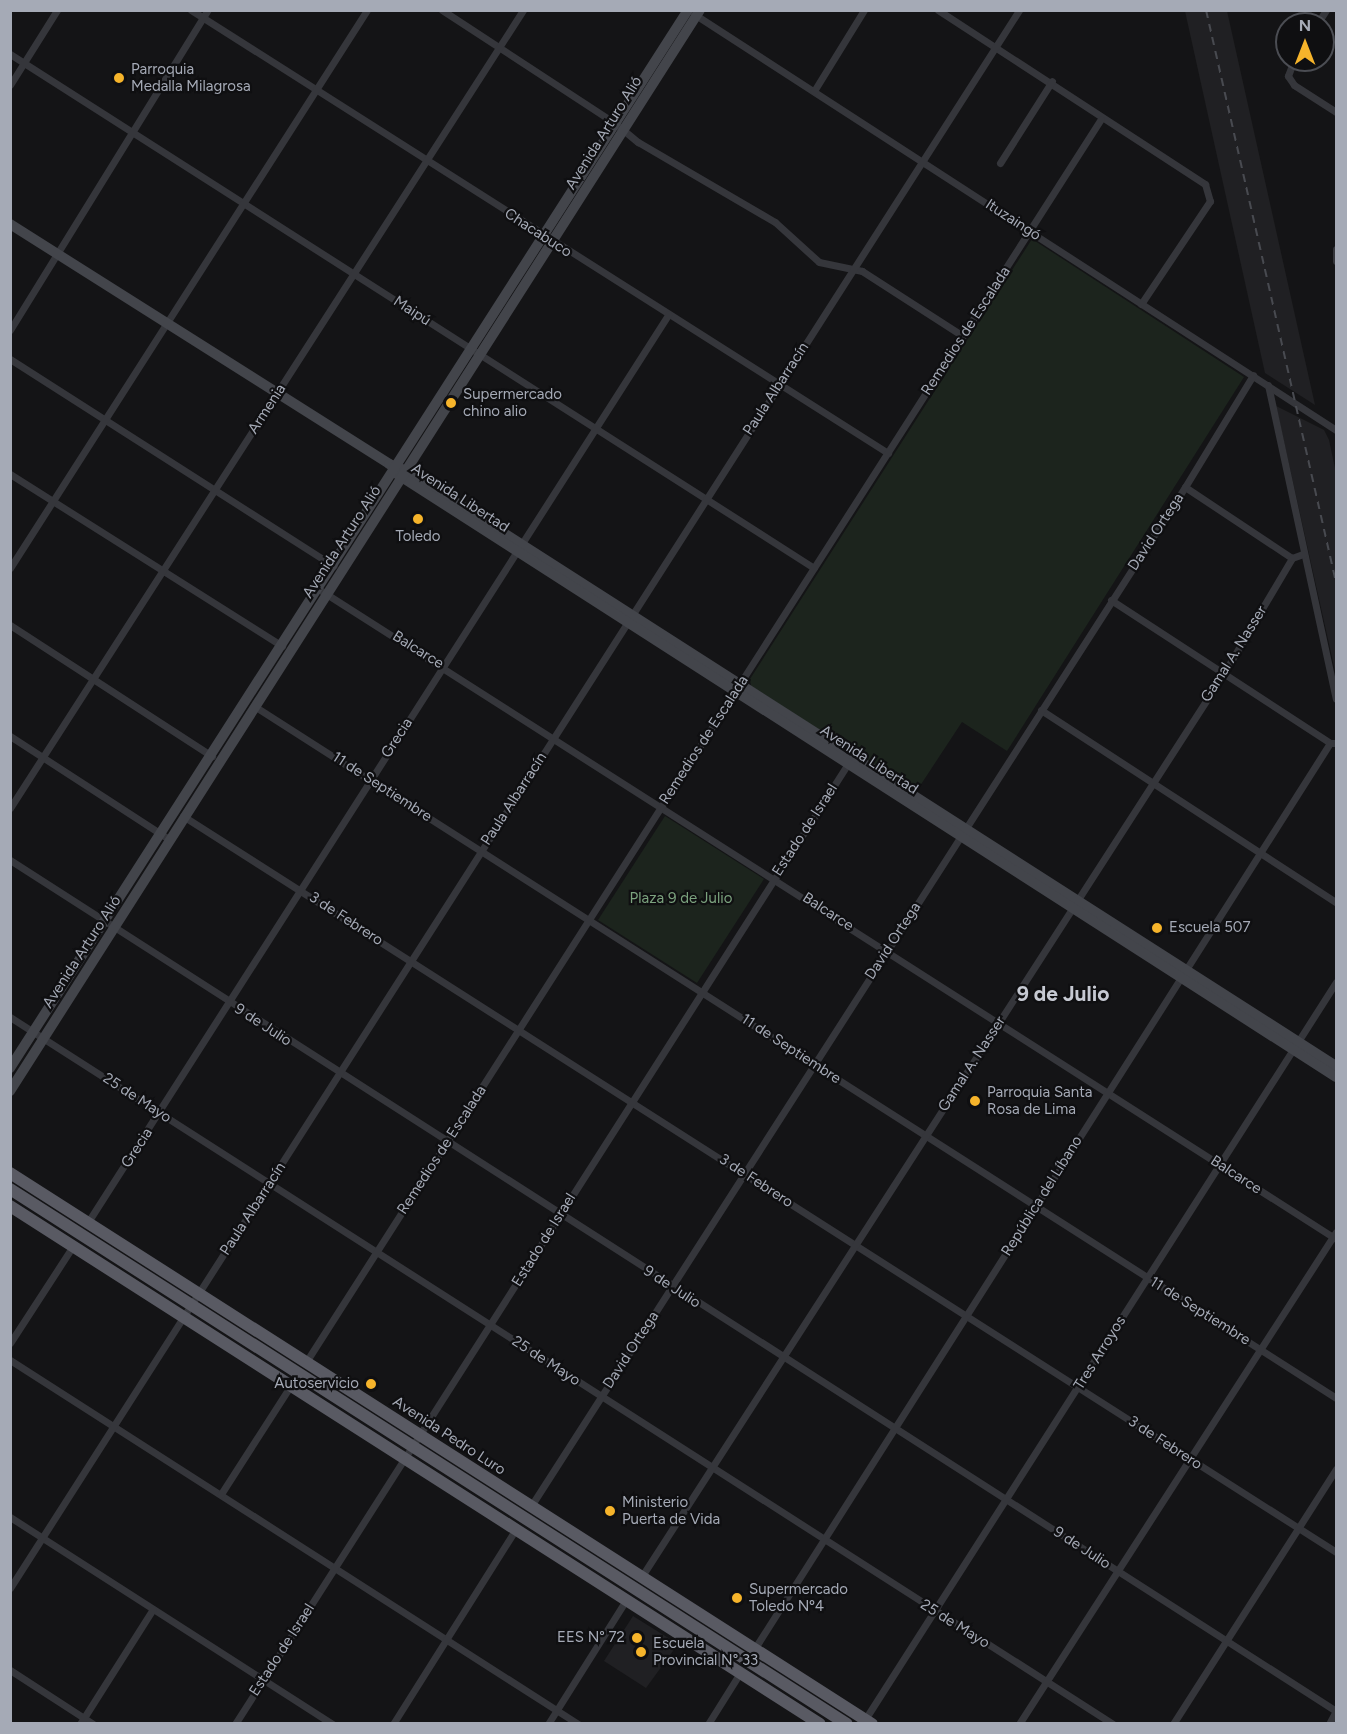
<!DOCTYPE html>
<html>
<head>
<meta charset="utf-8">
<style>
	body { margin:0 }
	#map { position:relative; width:1347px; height:1734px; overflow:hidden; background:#141416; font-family:Figtree,sans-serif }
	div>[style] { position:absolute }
	.built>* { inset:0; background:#202023 }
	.green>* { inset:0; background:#1c241d }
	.minor>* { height:7px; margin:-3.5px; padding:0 3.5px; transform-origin:3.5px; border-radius:3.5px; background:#35363b }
	.secondary>* { height:10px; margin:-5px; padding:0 5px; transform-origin:5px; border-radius:5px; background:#43454b }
	.trunk>* { height:12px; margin:-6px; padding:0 6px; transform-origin:6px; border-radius:6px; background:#595a63 }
	.rail>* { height:2px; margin-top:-1px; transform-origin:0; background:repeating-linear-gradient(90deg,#484a50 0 8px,transparent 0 14px) }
	.dots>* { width:16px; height:16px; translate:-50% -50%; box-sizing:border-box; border:3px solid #0f0f11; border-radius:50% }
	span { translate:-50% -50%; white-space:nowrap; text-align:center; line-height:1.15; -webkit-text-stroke:4.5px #0f0f11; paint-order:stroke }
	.poi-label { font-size:15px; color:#a5aab6 }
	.left { translate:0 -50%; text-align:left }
	.right { translate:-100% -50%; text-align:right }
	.street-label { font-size:15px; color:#a5aab6 }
	.park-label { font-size:15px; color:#7ba27e }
	.district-label { font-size:21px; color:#c6c9d2; font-weight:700 }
	.frame { position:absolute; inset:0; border:12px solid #a5aab6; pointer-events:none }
	.north { position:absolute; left:1275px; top:12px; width:60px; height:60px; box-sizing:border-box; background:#0f0f11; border:2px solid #4b4d53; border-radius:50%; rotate:0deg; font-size:16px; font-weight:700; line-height:24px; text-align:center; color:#a5aab6 }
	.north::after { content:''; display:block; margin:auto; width:21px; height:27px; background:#f6b42b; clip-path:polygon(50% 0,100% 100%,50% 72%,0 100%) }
</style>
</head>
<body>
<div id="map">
	<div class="built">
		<i style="clip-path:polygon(1185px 11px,1227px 11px,1315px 405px,1265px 373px)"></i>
		<i style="clip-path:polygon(1276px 406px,1324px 430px,1329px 440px,1336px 473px,1336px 675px)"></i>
		<i style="clip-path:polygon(633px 1616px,678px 1644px,646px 1688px,604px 1661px)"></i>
	</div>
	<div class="green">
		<i style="clip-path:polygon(1032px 239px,1244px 377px,1007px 751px,962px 722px,916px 792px,751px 686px,750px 679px)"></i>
		<i style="clip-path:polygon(665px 816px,764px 879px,697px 983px,598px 920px)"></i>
	</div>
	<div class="minor">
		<i style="left:191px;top:10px;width:826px;rotate:32.44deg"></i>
		<i style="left:442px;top:10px;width:207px;rotate:33.2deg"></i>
		<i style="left:615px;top:123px;width:30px;rotate:40deg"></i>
		<i style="left:638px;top:142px;width:159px;rotate:30.3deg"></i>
		<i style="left:775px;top:222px;width:59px;rotate:42.3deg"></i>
		<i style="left:819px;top:262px;width:44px;rotate:11.8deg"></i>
		<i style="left:862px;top:271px;width:120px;rotate:32.8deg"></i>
		<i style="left:938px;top:10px;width:319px;rotate:33.1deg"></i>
		<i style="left:1205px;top:184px;width:18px;rotate:74deg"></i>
		<i style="left:1210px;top:201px;width:124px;rotate:123.8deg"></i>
		<i style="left:694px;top:14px;width:765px;rotate:32.94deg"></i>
		<i style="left:1317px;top:24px;width:17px;rotate:-57deg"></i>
		<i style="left:10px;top:54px;width:954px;rotate:32.59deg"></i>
		<i style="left:1294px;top:60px;width:17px;rotate:111deg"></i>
		<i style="left:1288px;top:76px;width:11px;rotate:56deg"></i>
		<i style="left:1294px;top:85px;width:50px;rotate:32.7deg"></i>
		<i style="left:10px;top:85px;width:89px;rotate:-57.9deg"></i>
		<i style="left:814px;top:91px;width:95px;rotate:-58.3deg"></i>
		<i style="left:1000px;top:163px;width:97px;rotate:-57.6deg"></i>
		<i style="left:1336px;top:249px;width:12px;rotate:90deg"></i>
		<i style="left:10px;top:330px;width:376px;rotate:-58.3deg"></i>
		<i style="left:10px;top:359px;width:384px;rotate:32.6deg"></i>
		<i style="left:1268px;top:385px;width:321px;rotate:77.8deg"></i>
		<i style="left:10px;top:474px;width:322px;rotate:32.3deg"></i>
		<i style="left:1185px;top:487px;width:128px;rotate:33.6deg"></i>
		<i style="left:10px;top:568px;width:662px;rotate:-57.39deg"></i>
		<i style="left:317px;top:588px;width:1209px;rotate:32.57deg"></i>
		<i style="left:1111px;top:600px;width:262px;rotate:33.1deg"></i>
		<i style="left:1330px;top:743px;width:6px"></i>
		<i style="left:10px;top:625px;width:241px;rotate:33deg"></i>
		<i style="left:254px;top:706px;width:1284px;rotate:32.6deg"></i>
		<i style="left:1041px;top:710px;width:352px;rotate:33.1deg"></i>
		<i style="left:10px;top:736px;width:191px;rotate:33deg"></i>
		<i style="left:10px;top:808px;width:949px;rotate:-57.26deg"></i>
		<i style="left:183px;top:816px;width:1368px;rotate:32.55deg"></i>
		<i style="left:10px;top:860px;width:1576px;rotate:32.69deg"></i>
		<i style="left:10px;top:1017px;width:1310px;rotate:32.66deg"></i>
		<i style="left:88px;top:1222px;width:1077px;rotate:-57.4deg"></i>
		<i style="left:10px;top:1343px;width:116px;rotate:-57deg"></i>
		<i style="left:10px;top:1360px;width:675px;rotate:32.65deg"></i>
		<i style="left:306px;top:1362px;width:1475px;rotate:-57.4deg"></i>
		<i style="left:221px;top:1494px;width:130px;rotate:-57.3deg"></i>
		<i style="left:531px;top:1506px;width:1211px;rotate:-57.31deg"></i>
		<i style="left:1185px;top:487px;width:131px;rotate:-58.7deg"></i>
		<i style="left:10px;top:1517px;width:384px;rotate:32.7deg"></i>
		<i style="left:642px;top:1576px;width:1074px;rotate:-57.2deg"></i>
		<i style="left:1224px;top:673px;width:134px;rotate:-59.4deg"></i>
		<i style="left:1292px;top:558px;width:12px;rotate:-20deg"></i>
		<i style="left:10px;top:1588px;width:1873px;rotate:-57.4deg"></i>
		<i style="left:755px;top:1648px;width:1072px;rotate:-57.57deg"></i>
		<i style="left:10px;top:1670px;width:99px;rotate:33deg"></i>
		<i style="left:864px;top:1721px;width:877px;rotate:-57.43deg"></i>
		<i style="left:80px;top:1724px;width:136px;rotate:-57.6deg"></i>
		<i style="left:235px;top:1724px;width:1141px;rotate:-57.45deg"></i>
		<i style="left:393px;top:1724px;width:231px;rotate:-57.8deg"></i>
		<i style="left:548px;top:1724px;width:146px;rotate:-57.8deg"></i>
		<i style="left:708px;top:1724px;width:60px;rotate:-57.9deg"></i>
		<i style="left:1019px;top:1724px;width:585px;rotate:-57.21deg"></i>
		<i style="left:1173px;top:1724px;width:303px;rotate:-57.4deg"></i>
		<i style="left:1329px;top:1724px;width:15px;rotate:-62deg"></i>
	</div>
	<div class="secondary">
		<i style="left:10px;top:224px;width:449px;rotate:32.3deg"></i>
		<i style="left:389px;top:464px;width:19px;rotate:21deg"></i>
		<i style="left:407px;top:471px;width:1103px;rotate:32.64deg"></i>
		<i style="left:397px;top:474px;width:1116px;rotate:32.71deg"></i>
		<i style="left:10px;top:1068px;width:1257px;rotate:-57.35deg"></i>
		<i style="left:10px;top:1091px;width:1282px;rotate:-57.45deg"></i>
	</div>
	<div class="trunk">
		<i style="left:10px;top:1173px;width:1023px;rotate:32.59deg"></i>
		<i style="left:10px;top:1189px;width:993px;rotate:32.59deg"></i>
		<i style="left:10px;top:1206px;width:961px;rotate:32.6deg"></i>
	</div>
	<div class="rail">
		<i style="left:1206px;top:10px;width:587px;rotate:77.2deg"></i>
	</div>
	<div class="dots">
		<i style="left:119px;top:78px;background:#f6b42b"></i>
		<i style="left:451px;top:403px;background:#f6b42b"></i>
		<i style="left:418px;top:519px;background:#f6b42b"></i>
		<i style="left:1157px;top:928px;background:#f6b42b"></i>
		<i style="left:975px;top:1101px;background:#f6b42b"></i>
		<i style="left:371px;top:1384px;background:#f6b42b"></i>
		<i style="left:610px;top:1511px;background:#f6b42b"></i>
		<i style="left:737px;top:1598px;background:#f6b42b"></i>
		<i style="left:637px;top:1638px;background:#f6b42b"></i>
		<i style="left:641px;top:1652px;background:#f6b42b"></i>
	</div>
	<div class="poi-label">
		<span class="left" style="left:131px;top:78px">Parroquia<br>Medalla Milagrosa</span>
		<span class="left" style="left:463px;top:403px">Supermercado<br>chino alio</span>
		<span style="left:418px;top:537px">Toledo</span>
		<span class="left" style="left:1169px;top:928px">Escuela 507</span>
		<span class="left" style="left:987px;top:1101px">Parroquia Santa<br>Rosa de Lima</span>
		<span class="right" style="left:359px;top:1384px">Autoservicio</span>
		<span class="left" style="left:622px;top:1511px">Ministerio<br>Puerta de Vida</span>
		<span class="left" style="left:749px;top:1598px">Supermercado<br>Toledo Nº4</span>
		<span class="right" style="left:625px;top:1638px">EES N° 72</span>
		<span class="left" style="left:653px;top:1652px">Escuela<br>Provincial N° 33</span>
	</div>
	<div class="street-label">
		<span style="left:604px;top:133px;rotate:-58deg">Avenida Arturo Alió</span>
		<span style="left:1013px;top:220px;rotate:33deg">Ituzaingó</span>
		<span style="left:538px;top:233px;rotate:33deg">Chacabuco</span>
		<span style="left:412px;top:311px;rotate:33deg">Maipú</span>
		<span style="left:966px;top:331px;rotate:-57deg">Remedios de Escalada</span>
		<span style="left:776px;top:389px;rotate:-57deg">Paula Albarracín</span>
		<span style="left:267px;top:409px;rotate:-57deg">Armenia</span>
		<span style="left:460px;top:498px;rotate:33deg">Avenida Libertad</span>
		<span style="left:1156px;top:532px;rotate:-57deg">David Ortega</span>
		<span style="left:342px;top:542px;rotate:-57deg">Avenida Arturo Alió</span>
		<span style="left:418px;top:650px;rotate:32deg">Balcarce</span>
		<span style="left:1234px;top:654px;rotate:-58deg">Gamal A. Nasser</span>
		<span style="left:397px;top:738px;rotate:-57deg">Grecia</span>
		<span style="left:704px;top:740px;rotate:-57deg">Remedios de Escalada</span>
		<span style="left:869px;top:760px;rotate:33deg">Avenida Libertad</span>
		<span style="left:382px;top:787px;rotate:33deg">11 de Septiembre</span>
		<span style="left:514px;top:799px;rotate:-57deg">Paula Albarracín</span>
		<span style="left:805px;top:830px;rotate:-57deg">Estado de Israel</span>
		<span style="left:828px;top:912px;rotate:33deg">Balcarce</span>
		<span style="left:346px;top:919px;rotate:33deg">3 de Febrero</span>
		<span style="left:893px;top:941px;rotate:-57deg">David Ortega</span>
		<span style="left:82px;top:952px;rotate:-57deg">Avenida Arturo Alió</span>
		<span style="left:263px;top:1025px;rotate:33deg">9 de Julio</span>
		<span style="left:791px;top:1049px;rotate:33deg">11 de Septiembre</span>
		<span style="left:972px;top:1064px;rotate:-57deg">Gamal A. Nasser</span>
		<span style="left:137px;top:1098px;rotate:33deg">25 de Mayo</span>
		<span style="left:137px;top:1148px;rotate:-57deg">Grecia</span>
		<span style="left:442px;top:1150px;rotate:-57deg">Remedios de Escalada</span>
		<span style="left:1236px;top:1175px;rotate:33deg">Balcarce</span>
		<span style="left:756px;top:1181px;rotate:33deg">3 de Febrero</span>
		<span style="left:1042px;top:1196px;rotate:-58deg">República del Líbano</span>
		<span style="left:253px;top:1209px;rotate:-57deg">Paula Albarracín</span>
		<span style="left:544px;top:1240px;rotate:-58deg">Estado de Israel</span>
		<span style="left:672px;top:1287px;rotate:33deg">9 de Julio</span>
		<span style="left:1200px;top:1311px;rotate:32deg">11 de Septiembre</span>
		<span style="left:631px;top:1350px;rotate:-57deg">David Ortega</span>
		<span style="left:1100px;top:1353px;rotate:-58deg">Tres Arroyos</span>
		<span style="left:546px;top:1361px;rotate:33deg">25 de Mayo</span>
		<span style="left:449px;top:1436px;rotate:33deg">Avenida Pedro Luro</span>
		<span style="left:1165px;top:1443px;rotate:33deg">3 de Febrero</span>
		<span style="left:1082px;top:1548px;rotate:33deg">9 de Julio</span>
		<span style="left:955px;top:1624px;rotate:32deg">25 de Mayo</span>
		<span style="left:282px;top:1650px;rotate:-57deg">Estado de Israel</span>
	</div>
	<div class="park-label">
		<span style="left:681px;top:899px">Plaza 9 de Julio</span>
	</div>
	<div class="district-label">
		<span style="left:1063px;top:994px">9 de Julio</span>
	</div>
	<div class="frame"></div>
	<div class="north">N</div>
</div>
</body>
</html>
